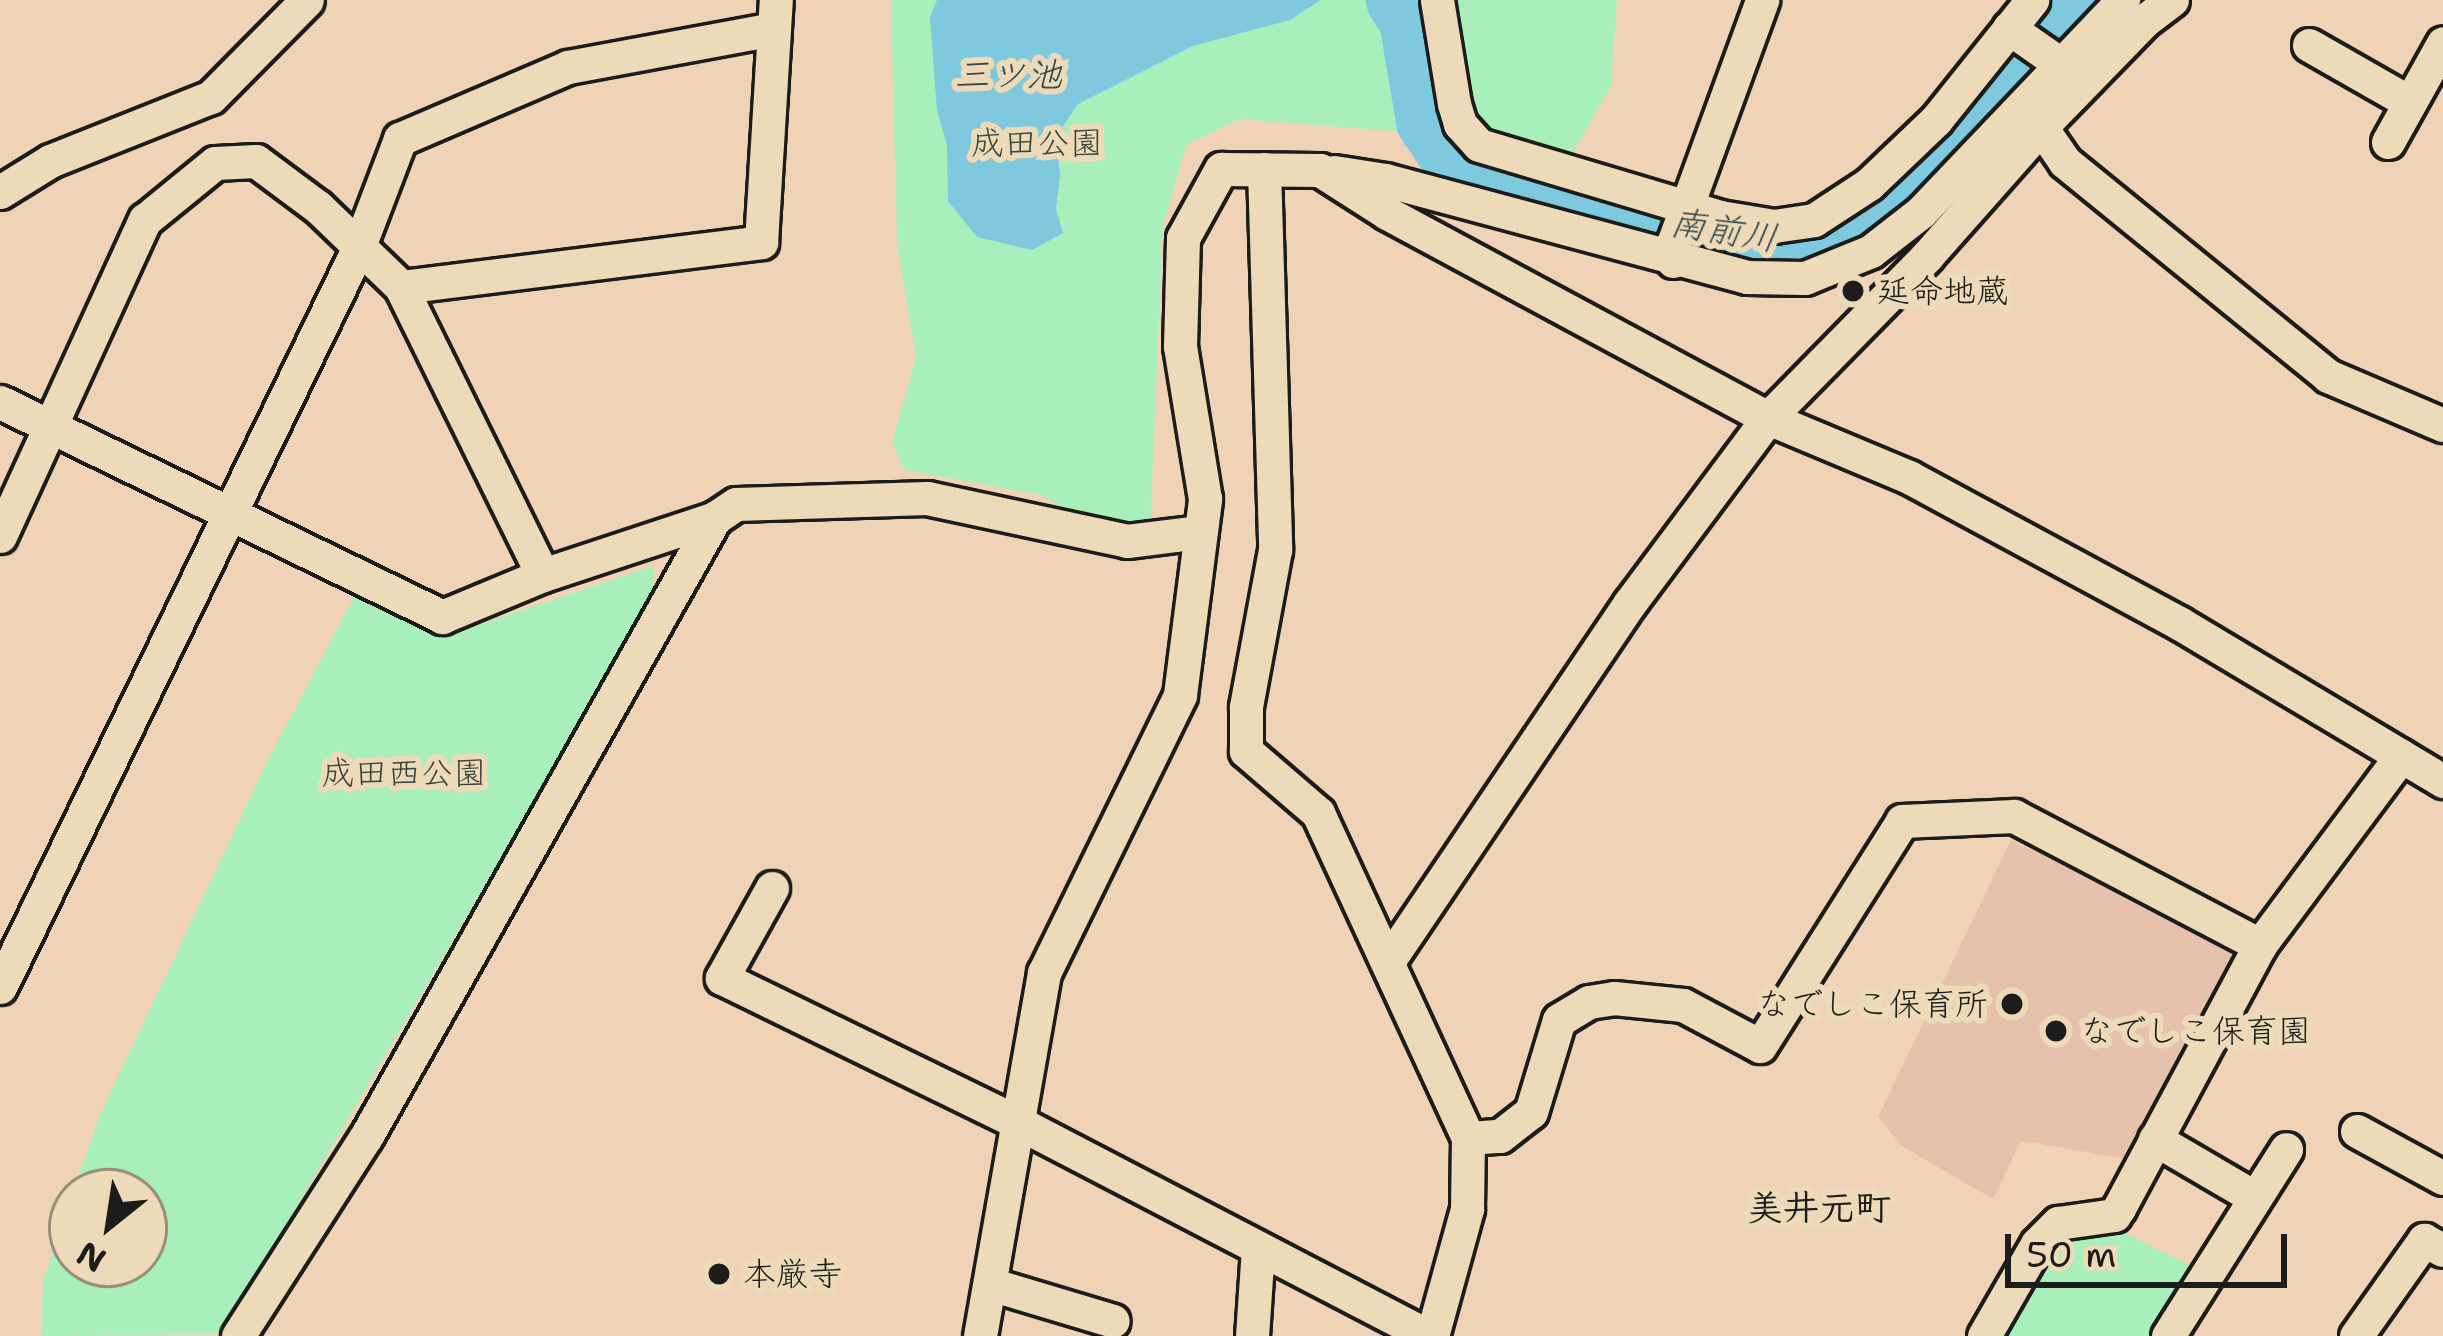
<!DOCTYPE html>
<html>
<head>
<meta charset="utf-8">
<style>
	body { margin:0 }
	#map { position:relative; width:2443px; height:1336px; overflow:hidden; background:#f0d2b6; font-family:"Shantell Sans","Klee One",sans-serif }
	div>[style] { position:absolute }
	.built>* { inset:0; background:#e6c2ac }
	.green>* { inset:0; background:#a8efbb }
	.water>* { inset:0; background:#7ec9de }
	.river>* { height:66px; margin:-33px; padding:0 33px; transform-origin:33px; border-radius:33px; background:#7ec9de }
	.roads { filter:drop-shadow(3px 0 #1c1c1c) drop-shadow(-3px 0 #1c1c1c) drop-shadow(0 3px #1c1c1c) drop-shadow(0 -3px #1c1c1c) }
	.minor>* { height:33px; margin:-16.5px; padding:0 16.5px; transform-origin:16.5px; border-radius:16.5px; background:#eddab8 }
	.dots>* { width:33px; height:33px; translate:-50% -50%; box-sizing:border-box; border:6px solid #eddab8; border-radius:50% }
	span { translate:-50% -50%; white-space:nowrap; text-align:center; line-height:1.15; -webkit-text-stroke:12px #eddab8; paint-order:stroke }
	.park-label { font-size:33px; color:#38463c }
	.poi-label { font-size:33px; color:#1c1c1c }
	.left { translate:0 -50%; text-align:left }
	.right { translate:-100% -50%; text-align:right }
	.water-label { font-size:36px; color:#34474c; font-style:italic }
	.neighbourhood-label { font-size:36px; color:#1c1c1c; font-weight:700 }
	.north { position:absolute; left:48px; top:1168px; width:120px; height:120px; box-sizing:border-box; background:#eddab8; border:3px solid #998e7a; border-radius:50%; rotate:210deg; font-size:33px; font-weight:700; line-height:48px; text-align:center; color:#1c1c1c }
	.north::after { content:''; display:block; margin:auto; width:42px; height:54px; background:#1c1c1c; clip-path:polygon(50% 0,100% 100%,50% 72%,0 100%) }
	.scale { position:absolute; left:2005px; top:1234px; width:282px; height:54px; box-sizing:border-box; border:6px solid #1c1c1c; border-top:0; padding-left:15px; font-size:36px; line-height:42px; white-space:nowrap; color:#1c1c1c; -webkit-text-stroke:9px #eddab8; paint-order:stroke }
</style>
</head>
<body>
<div id="map">
	<div class="built">
		<i style="clip-path:polygon(2011px 840px,2237px 945px,2128px 1159px,2021px 1141px,1993px 1199px,1902px 1146px,1878px 1117px)"></i>
	</div>
	<div class="green">
		<i style="clip-path:polygon(891px 0,1617px 0,1611px 86px,1572px 155px,1508px 140px,1239px 119px,1186px 145px,1163px 226px,1150px 534px,1094px 526px,1042px 495px,904px 470px,892px 443px,916px 357px,897px 245px)"></i>
		<i style="clip-path:polygon(654px 566px,653px 598px,222px 1334px,41px 1336px,43px 1281px,72px 1195px,72px 1264px,144px 1264px,144px 1192px,73px 1192px,99px 1117px,268px 760px,357px 591px,442px 637px)"></i>
		<i style="clip-path:polygon(2086px 1230px,2127px 1234px,2192px 1267px,2150px 1336px,1994px 1336px,2044px 1248px)"></i>
	</div>
	<div class="water">
		<i style="clip-path:polygon(937px 0,1321px 0,1290px 20px,1193px 46px,1078px 104px,1056px 137px,1060px 175px,1056px 209px,1063px 233px,1032px 250px,977px 237px,948px 201px,947px 145px,937px 111px,930px 17px)"></i>
	</div>
	<div class="river">
		<i style="left:1399px;top:0;width:24px;rotate:57deg"></i>
		<i style="left:1412px;top:20px;width:102px;rotate:80.4deg"></i>
		<i style="left:1429px;top:121px;width:53px;rotate:55.7deg"></i>
		<i style="left:1459px;top:165px;width:143px;rotate:13deg"></i>
		<i style="left:1598px;top:197px;width:115px;rotate:18.3deg"></i>
		<i style="left:1707px;top:233px;width:115px;rotate:5.5deg"></i>
		<i style="left:1821px;top:244px;width:61px;rotate:-27.4deg"></i>
		<i style="left:1875px;top:216px;width:262px;rotate:-48.1deg"></i>
		<i style="left:2050px;top:21px;width:33px;rotate:-40deg"></i>
	</div>
	<div class="roads">
		<div class="minor">
			<i style="left:1437px;top:0;width:105px;rotate:80.7deg"></i>
			<i style="left:1454px;top:104px;width:21px;rotate:73deg"></i>
			<i style="left:1460px;top:124px;width:28px;rotate:48deg"></i>
			<i style="left:1479px;top:145px;width:252px;rotate:16.6deg"></i>
			<i style="left:1720px;top:217px;width:55px;rotate:9.5deg"></i>
			<i style="left:1774px;top:226px;width:40px;rotate:-8.5deg"></i>
			<i style="left:1814px;top:220px;width:66px;rotate:-33.2deg"></i>
			<i style="left:1869px;top:184px;width:93px;rotate:-43.7deg"></i>
			<i style="left:1936px;top:120px;width:154px;rotate:-51.3deg"></i>
			<i style="left:2009px;top:28px;width:61px;rotate:35deg"></i>
			<i style="left:2309px;top:45px;width:113px;rotate:29.7deg"></i>
			<i style="left:2041px;top:127px;width:42px;rotate:55.6deg"></i>
			<i style="left:2065px;top:162px;width:339px;rotate:39.1deg"></i>
			<i style="left:2328px;top:376px;width:125px;rotate:23.1deg"></i>
			<i style="left:2388px;top:142px;width:113px;rotate:-60.9deg"></i>
			<i style="left:1264px;top:169px;width:381px;rotate:88.3deg"></i>
			<i style="left:1275px;top:550px;width:160px;rotate:100.5deg"></i>
			<i style="left:1246px;top:707px;width:44px;rotate:90deg"></i>
			<i style="left:1246px;top:751px;width:95px;rotate:40.7deg"></i>
			<i style="left:1318px;top:813px;width:358px;rotate:65.2deg"></i>
			<i style="left:1468px;top:1138px;width:71px;rotate:90.8deg"></i>
			<i style="left:1467px;top:1209px;width:132px;rotate:105.4deg"></i>
			<i style="left:1334px;top:172px;width:52px;rotate:8.9deg"></i>
			<i style="left:1385px;top:180px;width:375px;rotate:15deg"></i>
			<i style="left:1747px;top:277px;width:58px;rotate:1deg"></i>
			<i style="left:1805px;top:278px;width:71px;rotate:-22.2deg"></i>
			<i style="left:1871px;top:251px;width:63px;rotate:-38deg"></i>
			<i style="left:1921px;top:212px;width:293px;rotate:-46.4deg"></i>
			<i style="left:0;top:192px;width:59px;rotate:-31.8deg"></i>
			<i style="left:50px;top:161px;width:173px;rotate:-21.7deg"></i>
			<i style="left:211px;top:97px;width:136px;rotate:-45.3deg"></i>
			<i style="left:1673px;top:261px;width:20px;rotate:-87deg"></i>
			<i style="left:1674px;top:241px;width:257px;rotate:-69.9deg"></i>
			<i style="left:401px;top:287px;width:363px;rotate:-7.1deg"></i>
			<i style="left:761px;top:242px;width:242px;rotate:-86.5deg"></i>
			<i style="left:0;top:402px;width:492px;rotate:25.9deg"></i>
			<i style="left:442px;top:617px;width:109px;rotate:-22.6deg"></i>
			<i style="left:543px;top:575px;width:181px;rotate:-18.3deg"></i>
			<i style="left:715px;top:518px;width:25px;rotate:-34deg"></i>
			<i style="left:736px;top:504px;width:191px;rotate:-1.8deg"></i>
			<i style="left:927px;top:498px;width:205px;rotate:12.1deg"></i>
			<i style="left:1127px;top:541px;width:74px;rotate:-7deg"></i>
			<i style="left:0;top:536px;width:348px;rotate:-65.4deg"></i>
			<i style="left:145px;top:220px;width:90px;rotate:-39.2deg"></i>
			<i style="left:215px;top:163px;width:41px;rotate:-2.8deg"></i>
			<i style="left:256px;top:161px;width:77px;rotate:36.6deg"></i>
			<i style="left:318px;top:207px;width:115px;rotate:43.9deg"></i>
			<i style="left:401px;top:287px;width:321px;rotate:63.8deg"></i>
			<i style="left:772px;top:888px;width:103px;rotate:119.1deg"></i>
			<i style="left:722px;top:978px;width:331px;rotate:26deg"></i>
			<i style="left:1019px;top:1123px;width:462px;rotate:27.5deg"></i>
			<i style="left:1389px;top:960px;width:431px;rotate:-56deg"></i>
			<i style="left:1630px;top:603px;width:231px;rotate:-53.3deg"></i>
			<i style="left:1768px;top:418px;width:227px;rotate:-45.5deg"></i>
			<i style="left:1927px;top:256px;width:172px;rotate:-48.5deg"></i>
			<i style="left:2041px;top:127px;width:148px;rotate:-45.8deg"></i>
			<i style="left:2144px;top:21px;width:35px;rotate:-37deg"></i>
			<i style="left:0;top:987px;width:820px;rotate:-64.12deg"></i>
			<i style="left:358px;top:249px;width:118px;rotate:-69.1deg"></i>
			<i style="left:400px;top:139px;width:183px;rotate:-23.2deg"></i>
			<i style="left:568px;top:67px;width:209px;rotate:-10.5deg"></i>
			<i style="left:2357px;top:1131px;width:98px;rotate:28.7deg"></i>
			<i style="left:1468px;top:1138px;width:32px;rotate:-4deg"></i>
			<i style="left:1500px;top:1136px;width:39px;rotate:-38deg"></i>
			<i style="left:1531px;top:1112px;width:96px;rotate:-73.1deg"></i>
			<i style="left:1559px;top:1020px;width:35px;rotate:-31deg"></i>
			<i style="left:1589px;top:1002px;width:25px;rotate:-9deg"></i>
			<i style="left:1614px;top:998px;width:69px;rotate:5.8deg"></i>
			<i style="left:1683px;top:1005px;width:87px;rotate:28deg"></i>
			<i style="left:1760px;top:1046px;width:266px;rotate:-57.7deg"></i>
			<i style="left:1902px;top:821px;width:112px;rotate:-2.6deg"></i>
			<i style="left:2014px;top:816px;width:278px;rotate:27.7deg"></i>
			<i style="left:2155px;top:1139px;width:115px;rotate:30.4deg"></i>
			<i style="left:990px;top:1284px;width:128px;rotate:16.7deg"></i>
			<i style="left:238px;top:1336px;width:237px;rotate:-57.3deg"></i>
			<i style="left:366px;top:1137px;width:711px;rotate:-60.59deg"></i>
			<i style="left:980px;top:1336px;width:369px;rotate:-80deg"></i>
			<i style="left:1044px;top:973px;width:309px;rotate:-63.9deg"></i>
			<i style="left:1180px;top:695px;width:198px;rotate:-82.7deg"></i>
			<i style="left:1205px;top:499px;width:155px;rotate:-99.3deg"></i>
			<i style="left:1180px;top:346px;width:108px;rotate:-88.4deg"></i>
			<i style="left:1183px;top:238px;width:79px;rotate:-61.2deg"></i>
			<i style="left:1221px;top:169px;width:99px;rotate:0.6deg"></i>
			<i style="left:1320px;top:170px;width:80px;rotate:32.7deg"></i>
			<i style="left:1387px;top:213px;width:433px;rotate:28.3deg"></i>
			<i style="left:1768px;top:418px;width:153px;rotate:22.7deg"></i>
			<i style="left:1909px;top:477px;width:307px;rotate:28.4deg"></i>
			<i style="left:2179px;top:623px;width:308px;rotate:30.9deg"></i>
			<i style="left:1252px;top:1336px;width:87px;rotate:-86.1deg"></i>
			<i style="left:1984px;top:1336px;width:106px;rotate:-60.1deg"></i>
			<i style="left:2037px;top:1244px;width:30px;rotate:-45deg"></i>
			<i style="left:2058px;top:1223px;width:57px;rotate:-8.1deg"></i>
			<i style="left:2114px;top:1215px;width:9px;rotate:-54deg"></i>
			<i style="left:2119px;top:1208px;width:298px;rotate:-61.8deg"></i>
			<i style="left:2260px;top:945px;width:236px;rotate:-53.3deg"></i>
			<i style="left:2168px;top:1336px;width:221px;rotate:-57.7deg"></i>
			<i style="left:2356px;top:1336px;width:118px;rotate:-54.7deg"></i>
			<i style="left:2424px;top:1240px;width:21px;rotate:28deg"></i>
		</div>
	</div>
	<div class="dots">
		<i style="left:1853px;top:291px;background:#1c1c1c"></i>
		<i style="left:2012px;top:1004px;background:#1c1c1c"></i>
		<i style="left:2056px;top:1031px;background:#1c1c1c"></i>
		<i style="left:719px;top:1274px;background:#1c1c1c"></i>
	</div>
	<div class="park-label">
		<span style="left:1037px;top:143px">成田公園</span>
		<span style="left:404px;top:773px">成田西公園</span>
	</div>
	<div class="poi-label">
		<span class="left" style="left:1877px;top:291px">延命地蔵</span>
		<span class="right" style="left:1988px;top:1004px">なでしこ保育所</span>
		<span class="left" style="left:2080px;top:1031px">なでしこ保育園</span>
		<span class="left" style="left:743px;top:1274px">本厳寺</span>
	</div>
	<div class="water-label">
		<span style="left:1008px;top:75px">三ツ池</span>
		<span style="left:1724px;top:230px;rotate:9deg">南前川</span>
	</div>
	<div class="neighbourhood-label">
		<span style="left:1819px;top:1208px">美井元町</span>
	</div>
	<div class="north">N</div>
	<div class="scale">50 m</div>
</div>
</body>
</html>
